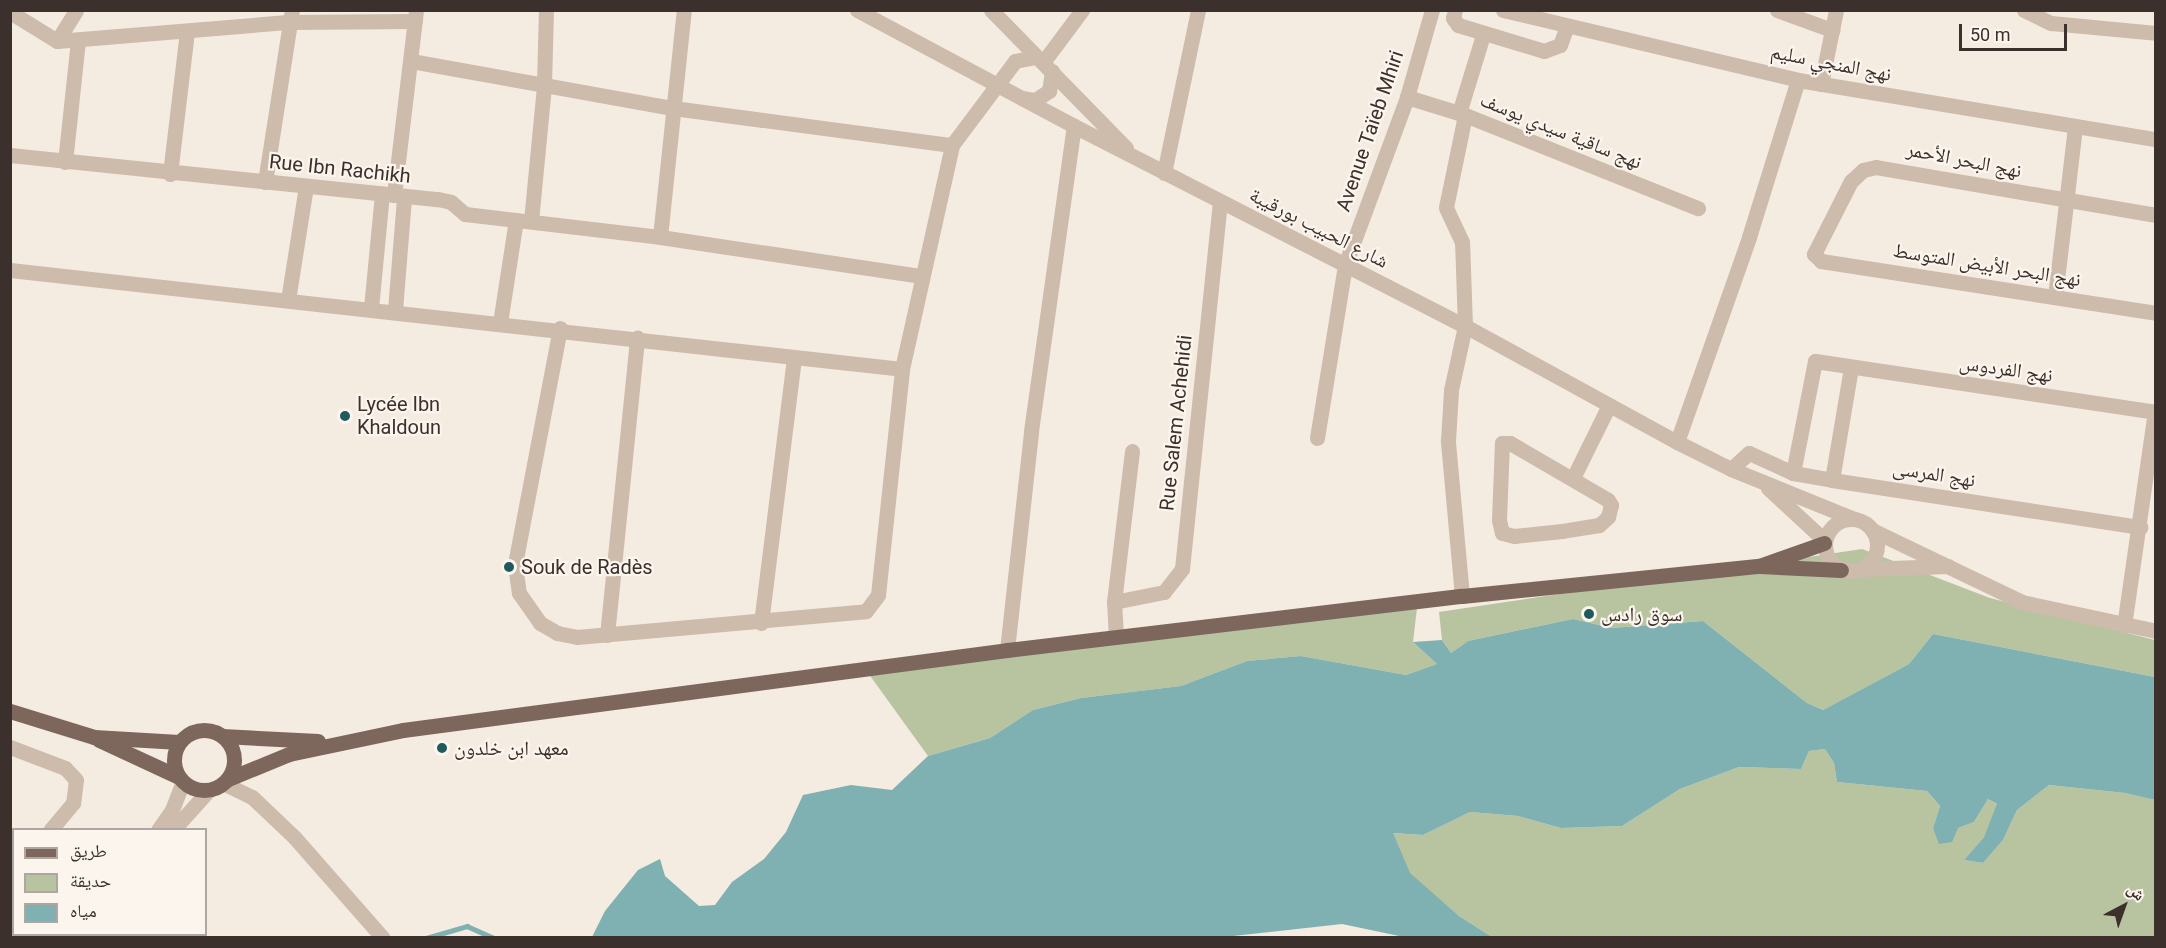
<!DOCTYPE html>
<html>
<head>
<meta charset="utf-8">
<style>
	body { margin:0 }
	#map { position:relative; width:2166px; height:948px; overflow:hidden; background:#f4ebe1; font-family:Roboto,"Noto Naskh Arabic",sans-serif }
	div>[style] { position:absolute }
	.green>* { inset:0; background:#b8c4a0 }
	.water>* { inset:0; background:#7fb0b2 }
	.stream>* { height:4.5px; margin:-2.25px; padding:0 2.25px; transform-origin:2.25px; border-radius:2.25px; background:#7fb0b2 }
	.minor>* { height:15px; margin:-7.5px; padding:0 7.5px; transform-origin:7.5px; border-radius:7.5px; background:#cdbbac }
	.minor>.ring { margin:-7.5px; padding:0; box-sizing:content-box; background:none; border:15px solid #cdbbac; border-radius:50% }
	.major>* { height:15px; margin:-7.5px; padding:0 7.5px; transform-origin:7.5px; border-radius:7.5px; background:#7d675c }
	.major>.ring { margin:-7.5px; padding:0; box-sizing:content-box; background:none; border:15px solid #7d675c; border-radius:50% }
	.dots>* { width:16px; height:16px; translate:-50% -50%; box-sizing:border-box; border:3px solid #fbf5ee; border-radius:50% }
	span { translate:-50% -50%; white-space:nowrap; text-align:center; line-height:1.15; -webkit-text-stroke:4.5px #fbf5ee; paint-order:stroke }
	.street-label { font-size:20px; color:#3b302b }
	.poi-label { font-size:20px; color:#3b302b }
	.left { translate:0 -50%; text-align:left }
	.frame { position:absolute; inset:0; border:12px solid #3b302b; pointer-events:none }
	.legend { position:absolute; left:12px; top:828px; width:195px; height:108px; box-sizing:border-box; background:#fbf5ee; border:2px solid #aea6a0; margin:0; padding:8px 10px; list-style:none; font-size:18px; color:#3b302b }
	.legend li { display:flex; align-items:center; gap:12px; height:30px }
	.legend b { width:30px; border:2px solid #aea6a0 }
	.north { position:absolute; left:2094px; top:876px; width:60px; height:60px; -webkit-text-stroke:4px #fbf5ee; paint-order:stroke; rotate:41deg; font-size:16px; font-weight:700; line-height:24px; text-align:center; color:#3b302b }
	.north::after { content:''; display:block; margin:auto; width:21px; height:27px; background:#3b302b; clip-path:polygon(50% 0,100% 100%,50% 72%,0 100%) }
	.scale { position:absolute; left:1959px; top:24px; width:108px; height:27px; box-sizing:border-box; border:3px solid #3b302b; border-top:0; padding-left:8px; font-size:18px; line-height:21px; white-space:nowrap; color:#3b302b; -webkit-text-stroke:4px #fbf5ee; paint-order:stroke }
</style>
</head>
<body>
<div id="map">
	<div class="green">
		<i style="clip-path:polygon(1862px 549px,1990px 598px,2155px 640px,2155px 677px,1933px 634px,1909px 664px,1823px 710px,1807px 703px,1703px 621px,1612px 628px,1573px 619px,1468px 641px,1451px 653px,1442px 640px,1439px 612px)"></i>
		<i style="clip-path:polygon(1417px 608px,1413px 642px,1437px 664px,1406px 675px,1301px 656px,1247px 661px,1181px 686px,1081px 698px,1033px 710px,990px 738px,928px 756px,863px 666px)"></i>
		<i style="clip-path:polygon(1825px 749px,1834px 763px,1837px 782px,1927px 791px,1940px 806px,1933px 828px,1958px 828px,1974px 822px,1988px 799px,1998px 805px,1984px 837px,1964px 860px,1983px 863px,2003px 840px,2017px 810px,2049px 785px,2125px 793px,2155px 800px,2155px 937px,1492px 937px,1459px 916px,1409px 873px,1392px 833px,1423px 835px,1470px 812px,1518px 816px,1561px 828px,1622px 826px,1680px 789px,1739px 767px,1801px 769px,1809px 751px)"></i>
	</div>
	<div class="water">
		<i style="clip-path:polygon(1573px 619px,1612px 628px,1703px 621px,1807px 703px,1823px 710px,1909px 664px,1933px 634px,2155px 677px,2155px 800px,2125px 793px,2049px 785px,2017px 810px,2003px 840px,1983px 863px,1964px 860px,1984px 837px,1997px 804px,1988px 799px,1974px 822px,1958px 828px,1952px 842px,1939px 844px,1933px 828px,1940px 806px,1927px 791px,1837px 782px,1834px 763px,1825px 749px,1809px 751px,1801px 769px,1739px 767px,1680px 789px,1622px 826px,1561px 828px,1518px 816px,1470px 812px,1423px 835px,1393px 833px,1410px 873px,1459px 916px,1492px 937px,1404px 937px,1342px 924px,1215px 938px,592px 937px,605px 911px,638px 870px,660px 859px,665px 876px,699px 906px,715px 905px,732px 882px,764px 859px,786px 832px,803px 795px,851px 785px,892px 790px,928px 756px,990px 738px,1033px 710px,1081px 698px,1181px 686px,1247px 661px,1301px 656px,1406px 675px,1437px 664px,1413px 642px,1442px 640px,1451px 653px,1468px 641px)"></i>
	</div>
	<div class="stream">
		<i style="left:426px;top:938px;width:43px;rotate:-16.3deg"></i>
		<i style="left:467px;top:926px;width:30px;rotate:24deg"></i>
	</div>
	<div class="minor">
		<i style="left:857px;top:10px;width:246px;rotate:28.1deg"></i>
		<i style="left:1074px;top:126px;width:439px;rotate:27.1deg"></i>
		<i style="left:1465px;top:326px;width:242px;rotate:28.7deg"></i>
		<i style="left:1677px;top:442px;width:60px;rotate:26.6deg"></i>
		<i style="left:1731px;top:469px;width:133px;rotate:22.1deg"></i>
		<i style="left:991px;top:10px;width:193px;rotate:45.6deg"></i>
		<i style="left:1455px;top:10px;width:8px;rotate:104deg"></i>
		<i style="left:1453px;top:18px;width:9px;rotate:54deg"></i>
		<i style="left:1458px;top:25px;width:90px;rotate:16.8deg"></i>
		<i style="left:1544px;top:51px;width:17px;rotate:-21deg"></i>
		<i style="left:1560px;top:45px;width:20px;rotate:-70deg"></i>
		<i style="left:1503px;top:10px;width:303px;rotate:13.3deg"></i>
		<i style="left:1798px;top:80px;width:363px;rotate:9.4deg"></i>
		<i style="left:1777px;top:10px;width:59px;rotate:20deg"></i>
		<i style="left:2024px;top:10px;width:30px;rotate:26deg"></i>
		<i style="left:2051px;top:23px;width:105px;rotate:5.4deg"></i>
		<i style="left:10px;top:12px;width:55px;rotate:31.7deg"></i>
		<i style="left:57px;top:41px;width:234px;rotate:-4.7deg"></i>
		<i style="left:290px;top:22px;width:125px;rotate:-0.5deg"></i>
		<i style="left:57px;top:41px;width:36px;rotate:-58deg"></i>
		<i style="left:411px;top:61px;width:266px;rotate:10.2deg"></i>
		<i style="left:673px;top:108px;width:281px;rotate:7.6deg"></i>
		<i style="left:1044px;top:61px;width:64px;rotate:-53.3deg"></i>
		<i style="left:1821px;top:84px;width:76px;rotate:-78.5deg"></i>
		<i style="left:1407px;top:97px;width:61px;rotate:17.2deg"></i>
		<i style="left:1465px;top:115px;width:251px;rotate:21.8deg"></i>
		<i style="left:1022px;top:98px;width:13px;rotate:9deg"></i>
		<i style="left:1035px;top:100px;width:17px;rotate:-33deg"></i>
		<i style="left:1049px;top:91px;width:20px;rotate:-81deg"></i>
		<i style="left:1459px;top:113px;width:82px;rotate:-72.9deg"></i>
		<i style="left:10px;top:155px;width:430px;rotate:5.9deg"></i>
		<i style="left:438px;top:199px;width:13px;rotate:13deg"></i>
		<i style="left:451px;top:202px;width:18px;rotate:41deg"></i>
		<i style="left:465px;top:214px;width:196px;rotate:6.7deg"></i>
		<i style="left:660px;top:237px;width:263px;rotate:8.5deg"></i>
		<i style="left:65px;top:162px;width:123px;rotate:-83.9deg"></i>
		<i style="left:1164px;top:173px;width:167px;rotate:-78.2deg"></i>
		<i style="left:170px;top:174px;width:144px;rotate:-83.2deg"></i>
		<i style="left:265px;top:182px;width:174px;rotate:-81.1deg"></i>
		<i style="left:394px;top:195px;width:186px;rotate:-83.2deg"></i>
		<i style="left:2156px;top:215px;width:284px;rotate:-170.3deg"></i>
		<i style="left:1876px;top:167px;width:13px;rotate:167deg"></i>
		<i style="left:1863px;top:170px;width:16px;rotate:137deg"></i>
		<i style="left:1851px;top:181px;width:82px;rotate:116.9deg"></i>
		<i style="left:1814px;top:254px;width:10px;rotate:45deg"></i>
		<i style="left:1821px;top:261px;width:339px;rotate:8.8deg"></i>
		<i style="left:531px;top:221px;width:137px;rotate:-84.5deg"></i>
		<i style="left:544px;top:85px;width:75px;rotate:-88.5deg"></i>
		<i style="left:660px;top:237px;width:228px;rotate:-84deg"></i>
		<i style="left:10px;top:270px;width:897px;rotate:6.33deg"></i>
		<i style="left:2055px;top:297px;width:172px;rotate:-83.3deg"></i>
		<i style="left:288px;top:300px;width:115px;rotate:-81deg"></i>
		<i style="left:371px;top:308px;width:115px;rotate:-84.5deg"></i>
		<i style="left:395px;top:310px;width:113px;rotate:-85.4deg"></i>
		<i style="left:500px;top:323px;width:104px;rotate:-81.2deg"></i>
		<i style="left:560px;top:328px;width:241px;rotate:100.8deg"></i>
		<i style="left:515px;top:565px;width:28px;rotate:82deg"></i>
		<i style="left:519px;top:593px;width:37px;rotate:55deg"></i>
		<i style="left:540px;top:623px;width:20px;rotate:30deg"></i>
		<i style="left:557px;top:633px;width:20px;rotate:11deg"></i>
		<i style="left:577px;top:637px;width:290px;rotate:-5.1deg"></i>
		<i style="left:866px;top:611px;width:20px;rotate:-53deg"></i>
		<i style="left:878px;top:595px;width:227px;rotate:-83.9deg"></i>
		<i style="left:902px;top:369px;width:230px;rotate:-77.4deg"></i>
		<i style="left:952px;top:145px;width:105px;rotate:-53.1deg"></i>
		<i style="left:1015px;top:61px;width:21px;rotate:-11deg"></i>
		<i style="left:1317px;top:438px;width:175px;rotate:-80.8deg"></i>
		<i style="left:1345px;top:265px;width:179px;rotate:-69.7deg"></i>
		<i style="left:1407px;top:97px;width:91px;rotate:-74deg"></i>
		<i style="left:1677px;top:442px;width:217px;rotate:-70.6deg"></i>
		<i style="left:1749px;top:237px;width:164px;rotate:-72.7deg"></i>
		<i style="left:1502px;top:443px;width:8px"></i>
		<i style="left:1510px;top:443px;width:113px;rotate:30.2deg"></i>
		<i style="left:1608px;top:500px;width:6px;rotate:59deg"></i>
		<i style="left:1611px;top:505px;width:12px;rotate:104deg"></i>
		<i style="left:1608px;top:517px;width:12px;rotate:138deg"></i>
		<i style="left:1599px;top:525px;width:37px;rotate:171deg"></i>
		<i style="left:1562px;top:531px;width:48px;rotate:174.1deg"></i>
		<i style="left:1514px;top:536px;width:12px;rotate:-166deg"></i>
		<i style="left:1502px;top:533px;width:13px;rotate:-103deg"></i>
		<i style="left:1499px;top:520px;width:77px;rotate:-87.8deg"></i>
		<i style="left:1731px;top:469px;width:24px;rotate:-42deg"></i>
		<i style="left:1749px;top:453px;width:48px;rotate:24.4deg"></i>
		<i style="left:1793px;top:473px;width:40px;rotate:10deg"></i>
		<i style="left:1832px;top:480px;width:312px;rotate:8.7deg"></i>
		<i style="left:1793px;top:473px;width:114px;rotate:-78.9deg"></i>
		<i style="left:1815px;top:361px;width:345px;rotate:8.5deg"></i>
		<i style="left:1573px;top:478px;width:81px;rotate:-63.7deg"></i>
		<i style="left:1832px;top:480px;width:114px;rotate:-80.4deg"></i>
		<i style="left:1768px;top:488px;width:78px;rotate:42.9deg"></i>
		<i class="ring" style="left:1825px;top:519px;width:37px;height:37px"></i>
		<i style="left:1872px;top:530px;width:166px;rotate:25.6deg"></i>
		<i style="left:2022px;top:602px;width:137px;rotate:12.2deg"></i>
		<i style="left:1863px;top:569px;width:85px;rotate:-2deg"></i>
		<i style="left:1462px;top:596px;width:156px;rotate:-95.2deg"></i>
		<i style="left:1448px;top:441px;width:51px;rotate:-86.6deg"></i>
		<i style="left:1451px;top:390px;width:66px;rotate:-77.7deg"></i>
		<i style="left:1465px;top:326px;width:84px;rotate:-92deg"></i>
		<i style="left:1462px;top:242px;width:38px;rotate:-115deg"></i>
		<i style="left:1446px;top:207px;width:94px;rotate:-78.3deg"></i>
		<i style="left:1114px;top:602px;width:51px;rotate:-11.3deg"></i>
		<i style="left:1164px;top:592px;width:29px;rotate:-52deg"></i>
		<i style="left:1182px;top:569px;width:369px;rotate:-84.1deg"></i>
		<i style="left:761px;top:623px;width:267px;rotate:-82.9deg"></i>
		<i style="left:2124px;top:626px;width:216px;rotate:-81.8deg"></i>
		<i style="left:607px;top:635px;width:299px;rotate:-84.2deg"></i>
		<i style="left:1116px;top:638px;width:36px;rotate:-93deg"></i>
		<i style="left:1114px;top:602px;width:152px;rotate:-83.2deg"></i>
		<i style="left:1007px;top:650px;width:220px;rotate:-83.7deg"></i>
		<i style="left:1031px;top:431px;width:308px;rotate:-82deg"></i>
		<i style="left:10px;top:747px;width:59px;rotate:20.9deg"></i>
		<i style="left:65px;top:768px;width:16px;rotate:47deg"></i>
		<i style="left:76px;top:780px;width:23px;rotate:97deg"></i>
		<i style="left:73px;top:803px;width:35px;rotate:130deg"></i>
		<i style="left:223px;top:783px;width:32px;rotate:26deg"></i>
		<i style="left:252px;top:797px;width:59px;rotate:43.6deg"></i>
		<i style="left:295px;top:838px;width:133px;rotate:48.7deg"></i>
		<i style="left:158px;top:830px;width:24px;rotate:-55deg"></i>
		<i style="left:172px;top:810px;width:30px;rotate:-69deg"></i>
		<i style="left:173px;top:830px;width:52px;rotate:-48.1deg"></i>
		<i style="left:10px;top:873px;width:5px;rotate:-37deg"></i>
	</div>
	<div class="major">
		<i style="left:1759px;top:566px;width:69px;rotate:-19.5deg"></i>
		<i style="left:10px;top:711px;width:88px;rotate:17.2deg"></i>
		<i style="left:94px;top:737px;width:85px;rotate:3.4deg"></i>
		<i class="ring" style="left:174px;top:730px;width:45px;height:45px"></i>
		<i style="left:222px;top:736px;width:96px;rotate:3deg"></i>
		<i style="left:99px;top:740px;width:86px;rotate:24.8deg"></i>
		<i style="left:228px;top:779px;width:66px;rotate:-22.3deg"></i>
		<i style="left:289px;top:754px;width:116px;rotate:-11.9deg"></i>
		<i style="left:403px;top:730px;width:609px;rotate:-7.54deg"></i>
		<i style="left:1007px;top:650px;width:458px;rotate:-6.8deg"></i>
		<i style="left:1462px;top:596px;width:299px;rotate:-5.8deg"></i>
		<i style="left:1759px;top:566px;width:82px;rotate:2.8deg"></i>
	</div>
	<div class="dots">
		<i style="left:345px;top:416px;background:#1f5a5e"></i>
		<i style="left:509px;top:567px;background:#1f5a5e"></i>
		<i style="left:1589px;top:614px;background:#1f5a5e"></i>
		<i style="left:442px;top:748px;background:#1f5a5e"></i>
	</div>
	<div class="street-label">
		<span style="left:1831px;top:63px;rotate:11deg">نهج المنجي سليم</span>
		<span style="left:1370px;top:131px;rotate:-71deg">Avenue Taïeb Mhiri</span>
		<span style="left:1561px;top:131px;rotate:22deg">نهج ساقية سيدي يوسف</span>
		<span style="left:1964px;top:160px;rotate:11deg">نهج البحر الأحمر</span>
		<span style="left:340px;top:169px;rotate:6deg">Rue Ibn Rachikh</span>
		<span style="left:1319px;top:228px;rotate:27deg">شارع الحبيب بورقيبة</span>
		<span style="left:1987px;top:265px;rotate:9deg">نهج البحر الأبيض المتوسط</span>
		<span style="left:2006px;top:369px;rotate:8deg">نهج الفردوس</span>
		<span style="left:1176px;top:423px;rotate:-84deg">Rue Salem Achehidi</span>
		<span style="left:1934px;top:474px;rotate:9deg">نهج المرسى</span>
	</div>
	<div class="poi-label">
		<span class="left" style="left:357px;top:416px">Lycée Ibn<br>Khaldoun</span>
		<span class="left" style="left:521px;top:567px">Souk de Radès</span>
		<span class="left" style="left:1601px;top:614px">سوق رادس</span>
		<span class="left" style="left:454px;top:748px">معهد ابن خلدون</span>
	</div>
	<div class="frame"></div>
	<ul class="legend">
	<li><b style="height:8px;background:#7d675c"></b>طريق</li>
	<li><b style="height:16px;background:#b8c4a0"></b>حديقة</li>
	<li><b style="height:16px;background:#7fb0b2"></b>مياه</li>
	</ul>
	<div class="north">ش</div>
	<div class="scale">50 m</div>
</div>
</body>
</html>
